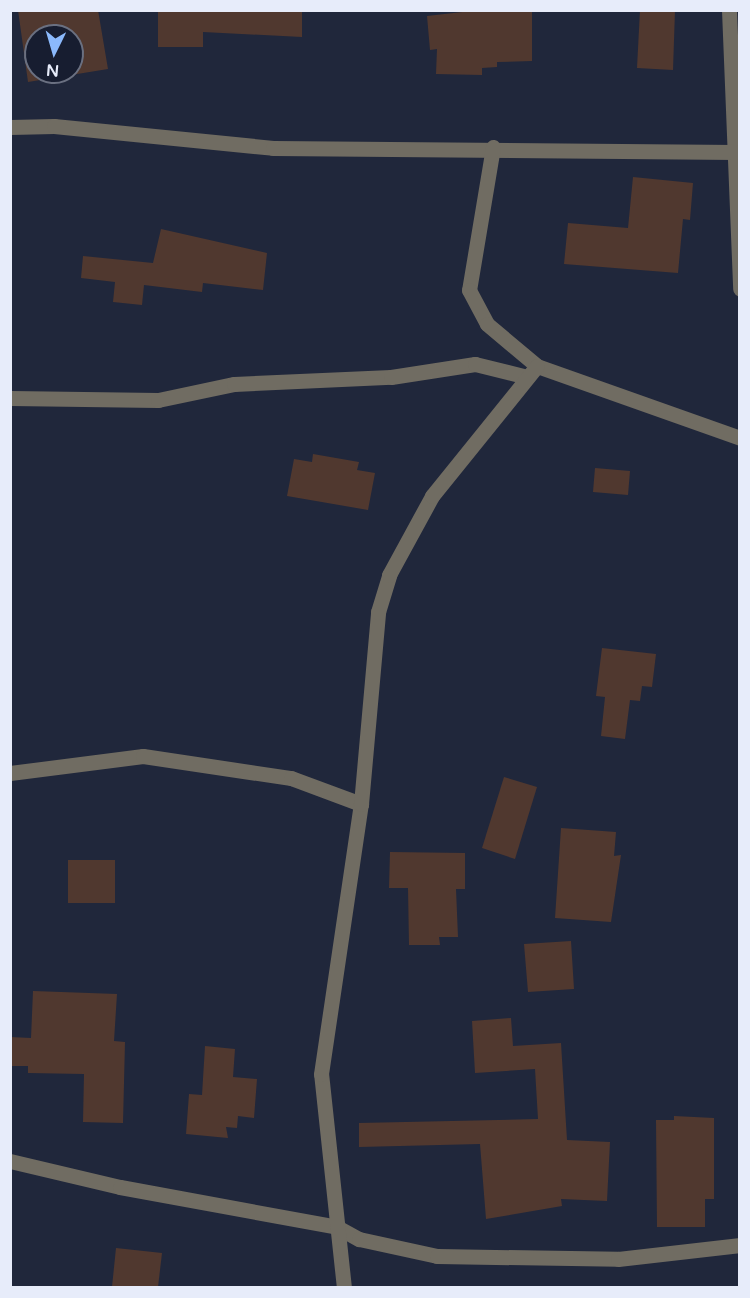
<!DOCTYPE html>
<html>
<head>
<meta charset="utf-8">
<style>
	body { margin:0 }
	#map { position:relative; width:750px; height:1298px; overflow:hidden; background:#20273b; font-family:"Varela Round",sans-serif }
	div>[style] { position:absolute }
	.building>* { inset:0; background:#50382f }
	.street>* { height:15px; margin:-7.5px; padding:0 7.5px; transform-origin:7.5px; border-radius:7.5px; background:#706c62 }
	span { translate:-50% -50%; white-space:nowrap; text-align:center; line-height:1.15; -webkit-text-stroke:5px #171d30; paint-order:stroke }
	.frame { position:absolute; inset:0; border:12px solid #e7ecfa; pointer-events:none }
	.north { position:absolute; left:24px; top:24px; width:60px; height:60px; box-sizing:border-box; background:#171d30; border:2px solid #6a7081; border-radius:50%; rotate:185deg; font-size:16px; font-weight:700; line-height:24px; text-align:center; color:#e7ecfa }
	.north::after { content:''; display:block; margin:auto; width:21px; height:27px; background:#8bb9fc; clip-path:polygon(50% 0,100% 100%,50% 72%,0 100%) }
</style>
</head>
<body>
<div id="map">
	<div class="building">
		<i style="clip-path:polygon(evenodd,18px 10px,98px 10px,108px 69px,28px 82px,18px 10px,36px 36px,72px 36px,72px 72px,36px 72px,36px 36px)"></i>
		<i style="clip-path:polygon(158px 10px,302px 10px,302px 37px,203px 32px,203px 47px,158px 47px)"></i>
		<i style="clip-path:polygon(480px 10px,532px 10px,532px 61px,497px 62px,497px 67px,482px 68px,482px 75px,436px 74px,437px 49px,430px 50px,427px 16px)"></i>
		<i style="clip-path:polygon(640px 10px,675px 10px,673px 70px,637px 68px)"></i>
		<i style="clip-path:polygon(633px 177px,693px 183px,690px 220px,683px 219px,678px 273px,564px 264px,568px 223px,628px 228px)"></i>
		<i style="clip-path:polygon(161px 229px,267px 253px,263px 290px,203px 283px,202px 292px,144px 285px,142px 305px,113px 302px,115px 282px,81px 278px,83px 256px,153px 263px)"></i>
		<i style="clip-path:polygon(313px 454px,359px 462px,357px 470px,375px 473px,368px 510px,287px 496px,294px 459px,312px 462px)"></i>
		<i style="clip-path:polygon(595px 468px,630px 471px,628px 495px,593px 492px)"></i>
		<i style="clip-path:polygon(602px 648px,656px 654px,652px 687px,642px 686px,640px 701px,630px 700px,625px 739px,601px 736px,605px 697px,596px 696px)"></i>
		<i style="clip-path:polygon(504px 777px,537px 787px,515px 859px,482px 848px)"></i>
		<i style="clip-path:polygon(561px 828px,616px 832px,614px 856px,621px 855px,611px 922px,555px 918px)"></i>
		<i style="clip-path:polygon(390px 852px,465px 853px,465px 889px,456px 889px,458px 937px,439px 937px,440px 945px,409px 945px,408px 888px,389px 888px)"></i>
		<i style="clip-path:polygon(68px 860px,115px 860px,115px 903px,68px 903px)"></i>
		<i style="clip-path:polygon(571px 941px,574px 989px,528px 992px,524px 944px)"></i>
		<i style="clip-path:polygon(33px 991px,117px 994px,114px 1041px,125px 1042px,123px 1123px,83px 1122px,84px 1074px,28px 1073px,28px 1066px,10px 1066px,10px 1037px,31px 1038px)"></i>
		<i style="clip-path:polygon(511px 1018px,513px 1046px,561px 1043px,567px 1140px,610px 1142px,607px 1201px,561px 1199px,562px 1206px,486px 1219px,480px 1144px,359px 1147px,359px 1123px,538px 1119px,535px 1069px,475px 1073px,472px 1021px)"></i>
		<i style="clip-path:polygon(205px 1046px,235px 1049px,233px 1077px,257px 1079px,254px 1118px,238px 1116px,237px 1128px,226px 1127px,228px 1138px,186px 1134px,189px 1094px,202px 1095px)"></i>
		<i style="clip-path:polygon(674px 1116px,714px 1118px,714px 1199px,705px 1199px,705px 1227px,657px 1227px,656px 1120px,674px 1120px)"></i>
		<i style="clip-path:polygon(116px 1248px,162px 1253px,158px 1287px,112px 1287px)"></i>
	</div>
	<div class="street">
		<i style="left:729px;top:10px;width:279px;rotate:87.7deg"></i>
		<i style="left:10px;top:127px;width:44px;rotate:-1.3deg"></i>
		<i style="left:54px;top:126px;width:220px;rotate:5.7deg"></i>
		<i style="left:273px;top:148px;width:463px;rotate:0.5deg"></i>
		<i style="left:493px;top:147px;width:145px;rotate:99.5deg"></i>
		<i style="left:469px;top:290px;width:38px;rotate:62deg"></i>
		<i style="left:487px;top:324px;width:65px;rotate:40deg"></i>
		<i style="left:537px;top:366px;width:215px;rotate:19.5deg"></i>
		<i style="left:10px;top:398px;width:148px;rotate:0.8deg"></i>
		<i style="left:158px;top:400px;width:78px;rotate:-11.9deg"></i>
		<i style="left:234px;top:384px;width:157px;rotate:-2.6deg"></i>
		<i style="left:391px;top:377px;width:85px;rotate:-8.8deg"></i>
		<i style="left:475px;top:364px;width:54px;rotate:14deg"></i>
		<i style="left:10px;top:773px;width:134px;rotate:-7.3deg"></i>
		<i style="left:143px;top:756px;width:150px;rotate:8.5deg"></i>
		<i style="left:291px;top:778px;width:75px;rotate:20.4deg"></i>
		<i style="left:10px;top:1161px;width:113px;rotate:13.3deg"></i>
		<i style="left:120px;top:1187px;width:221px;rotate:10.4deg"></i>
		<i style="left:337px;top:1227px;width:25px;rotate:29deg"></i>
		<i style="left:359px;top:1239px;width:80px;rotate:12.3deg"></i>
		<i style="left:437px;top:1256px;width:181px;rotate:0.9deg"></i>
		<i style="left:618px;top:1259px;width:123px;rotate:-6.5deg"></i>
		<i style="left:344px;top:1288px;width:215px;rotate:-96.1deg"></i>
		<i style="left:321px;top:1074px;width:273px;rotate:-81.6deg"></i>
		<i style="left:361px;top:804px;width:193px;rotate:-84.9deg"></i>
		<i style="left:378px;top:612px;width:39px;rotate:-73deg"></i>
		<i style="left:389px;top:575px;width:90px;rotate:-61.4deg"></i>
		<i style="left:432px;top:496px;width:167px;rotate:-51.1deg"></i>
	</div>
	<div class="frame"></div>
	<div class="north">N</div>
</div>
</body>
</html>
